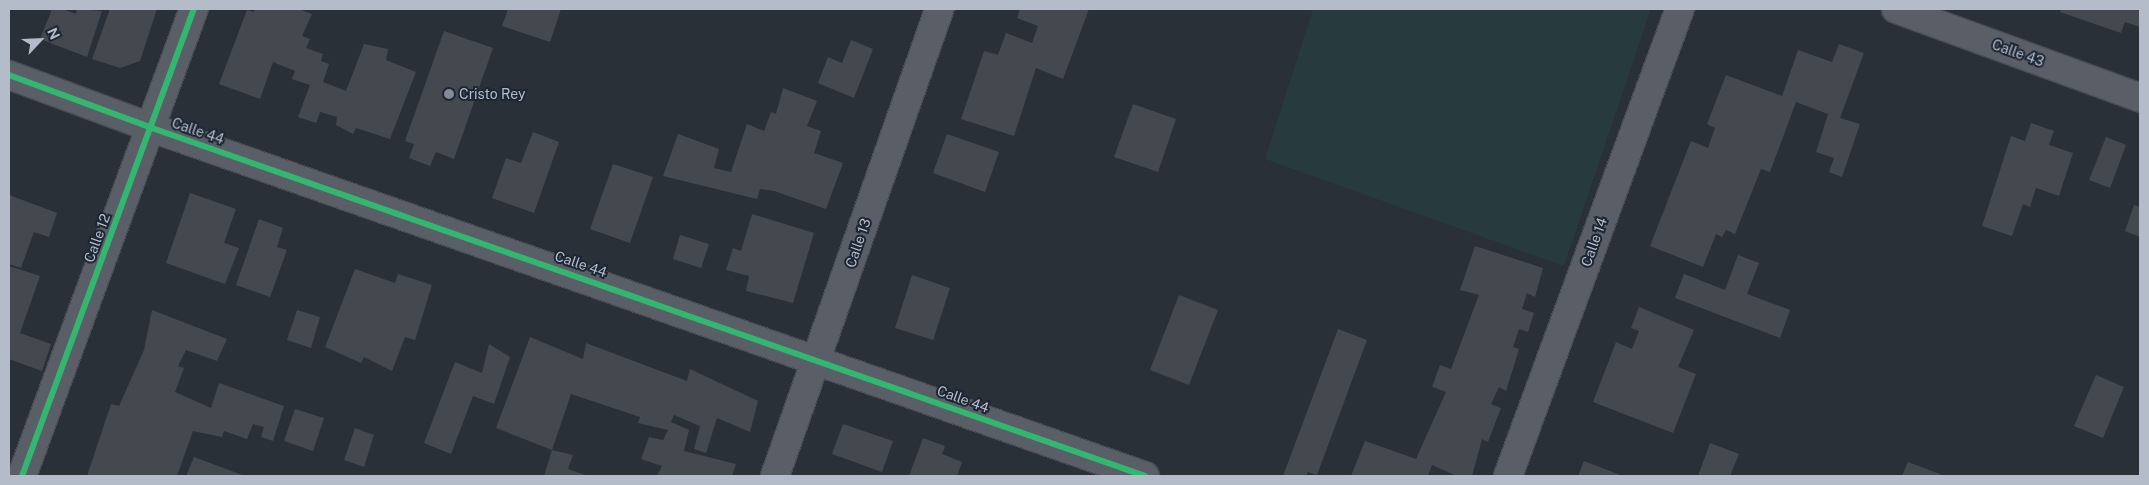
<!DOCTYPE html>
<html>
<head>
<meta charset="utf-8">
<style>
	body { margin:0 }
	#map { position:relative; width:2149px; height:485px; overflow:hidden; background:#2a3038; font-family:"Public Sans",sans-serif }
	div>[style] { position:absolute }
	.green>* { inset:0; background:#273a3e }
	.building>* { inset:0; background:#444950 }
	.roads { filter:drop-shadow(1px 0 #484c53) drop-shadow(-1px 0 #484c53) drop-shadow(0 1px #484c53) drop-shadow(0 -1px #484c53) }
	.street>* { height:28px; margin:-14px; padding:0 14px; transform-origin:14px; border-radius:14px; background:#5a5e66 }
	.cycleway>* { height:6px; margin:-3px; padding:0 3px; transform-origin:3px; border-radius:3px; background:#33b770 }
	.dots>* { width:14px; height:14px; translate:-50% -50%; box-sizing:border-box; border:2px solid #1d2633; border-radius:50% }
	span { translate:-50% -50%; white-space:nowrap; text-align:center; line-height:1.15; -webkit-text-stroke:4px #1d2633; paint-order:stroke }
	.street-label { font-size:14px; color:#b4bcc9 }
	.poi-label { font-size:14px; color:#b4bcc9 }
	.left { translate:0 -50%; text-align:left }
	.frame { position:absolute; inset:0; border:10px solid #b4bcc9; pointer-events:none }
	.north { position:absolute; left:15px; top:15px; width:50px; height:50px; -webkit-text-stroke:4px #1d2633; paint-order:stroke; rotate:65deg; font-size:14px; font-weight:700; line-height:20px; text-align:center; color:#b4bcc9 }
	.north::after { content:''; display:block; margin:auto; width:18px; height:22px; background:#b4bcc9; clip-path:polygon(50% 0,100% 100%,50% 72%,0 100%) }
</style>
</head>
<body>
<div id="map">
	<div class="green">
		<i style="clip-path:polygon(1313px 9px,1651px 9px,1564px 266px,1265px 159px)"></i>
	</div>
	<div class="building">
		<i style="clip-path:polygon(52px 9px,62px 9px,76px 14px,77px 9px,102px 11px,87px 57px,40px 39px)"></i>
		<i style="clip-path:polygon(110px 9px,157px 9px,140px 61px,120px 68px,92px 59px)"></i>
		<i style="clip-path:polygon(255px 9px,299px 9px,312px 14px,302px 36px,310px 39px,306px 48px,323px 54px,321px 61px,329px 64px,323px 82px,346px 91px,364px 44px,388px 49px,386px 60px,416px 72px,390px 139px,356px 128px,353px 134px,336px 125px,337px 117px,320px 112px,316px 123px,298px 117px,310px 85px,292px 79px,295px 71px,273px 62px,260px 99px,219px 84px,247px 10px,254px 12px)"></i>
		<i style="clip-path:polygon(508px 9px,561px 9px,550px 42px,502px 26px)"></i>
		<i style="clip-path:polygon(1020px 9px,1089px 9px,1063px 79px,1036px 68px,1014px 136px,961px 119px,984px 51px,998px 55px,1006px 33px,1032px 43px,1038px 26px,1017px 18px)"></i>
		<i style="clip-path:polygon(2061px 9px,2140px 9px,2140px 27px,2125px 22px,2121px 33px,2060px 12px)"></i>
		<i style="clip-path:polygon(444px 31px,493px 48px,454px 159px,436px 152px,430px 166px,409px 158px,414px 144px,405px 141px)"></i>
		<i style="clip-path:polygon(851px 40px,873px 49px,854px 98px,818px 83px,828px 57px,842px 63px)"></i>
		<i style="clip-path:polygon(1839px 44px,1864px 53px,1840px 118px,1860px 124px,1842px 177px,1829px 172px,1834px 158px,1816px 152px,1828px 114px,1796px 102px,1770px 172px,1761px 169px,1735px 234px,1726px 230px,1722px 237px,1716px 234px,1703px 267px,1650px 246px,1691px 141px,1708px 148px,1715px 128px,1707px 124px,1726px 75px,1782px 96px,1798px 50px,1832px 62px)"></i>
		<i style="clip-path:polygon(783px 88px,817px 101px,807px 126px,821px 131px,814px 153px,843px 163px,826px 209px,774px 191px,760px 189px,757px 199px,663px 176px,678px 134px,719px 149px,714px 168px,731px 172px,747px 124px,764px 131px,771px 112px,776px 114px)"></i>
		<i style="clip-path:polygon(1133px 104px,1176px 119px,1158px 172px,1114px 157px)"></i>
		<i style="clip-path:polygon(2031px 123px,2054px 131px,2049px 145px,2073px 153px,2059px 196px,2036px 188px,2030px 207px,2023px 204px,2012px 236px,1982px 226px,2011px 136px,2025px 141px)"></i>
		<i style="clip-path:polygon(533px 132px,559px 142px,534px 213px,492px 198px,506px 158px,521px 163px)"></i>
		<i style="clip-path:polygon(947px 134px,999px 152px,985px 192px,933px 173px)"></i>
		<i style="clip-path:polygon(2106px 137px,2126px 145px,2110px 188px,2089px 180px)"></i>
		<i style="clip-path:polygon(613px 164px,653px 177px,630px 243px,590px 229px)"></i>
		<i style="clip-path:polygon(190px 193px,236px 209px,224px 243px,239px 248px,225px 284px,166px 263px)"></i>
		<i style="clip-path:polygon(9px 195px,57px 213px,49px 237px,34px 232px,21px 268px,9px 264px)"></i>
		<i style="clip-path:polygon(2134px 205px,2140px 207px,2140px 237px,2125px 231px)"></i>
		<i style="clip-path:polygon(752px 214px,814px 233px,793px 303px,746px 291px,749px 276px,726px 270px,733px 248px,741px 251px)"></i>
		<i style="clip-path:polygon(259px 219px,283px 228px,277px 247px,287px 250px,270px 297px,236px 285px)"></i>
		<i style="clip-path:polygon(680px 235px,709px 244px,701px 268px,673px 259px)"></i>
		<i style="clip-path:polygon(1475px 246px,1543px 268px,1535px 297px,1527px 293px,1522px 309px,1534px 313px,1528px 332px,1519px 329px,1513px 347px,1519px 349px,1506px 391px,1499px 387px,1491px 404px,1501px 408px,1488px 442px,1482px 439px,1472px 476px,1457px 476px,1432px 465px,1428px 476px,1351px 476px,1365px 441px,1416px 459px,1446px 392px,1432px 387px,1440px 365px,1451px 369px,1479px 295px,1460px 290px)"></i>
		<i style="clip-path:polygon(1738px 255px,1759px 263px,1747px 294px,1790px 310px,1780px 338px,1675px 298px,1684px 274px,1725px 290px)"></i>
		<i style="clip-path:polygon(9px 266px,40px 276px,20px 333px,51px 344px,42px 371px,9px 359px)"></i>
		<i style="clip-path:polygon(355px 269px,395px 283px,398px 274px,432px 285px,415px 340px,405px 337px,392px 371px,364px 357px,361px 363px,325px 347px)"></i>
		<i style="clip-path:polygon(912px 275px,950px 288px,933px 340px,895px 328px)"></i>
		<i style="clip-path:polygon(1179px 295px,1218px 310px,1189px 385px,1150px 370px)"></i>
		<i style="clip-path:polygon(1639px 307px,1694px 330px,1678px 367px,1696px 374px,1673px 433px,1593px 402px,1616px 342px,1632px 349px,1639px 331px,1631px 328px)"></i>
		<i style="clip-path:polygon(152px 310px,227px 339px,217px 361px,186px 350px,178px 366px,184px 368px,175px 392px,211px 408px,219px 383px,284px 406px,273px 441px,261px 437px,264px 427px,253px 424px,247px 439px,224px 431px,222px 437px,193px 431px,177px 476px,87px 476px,111px 404px,119px 406px,144px 350px)"></i>
		<i style="clip-path:polygon(297px 310px,320px 317px,311px 348px,287px 340px)"></i>
		<i style="clip-path:polygon(1338px 329px,1367px 340px,1317px 475px,1308px 472px,1306px 476px,1283px 476px)"></i>
		<i style="clip-path:polygon(530px 337px,583px 359px,586px 343px,687px 381px,690px 369px,758px 401px,750px 432px,717px 418px,706px 453px,694px 449px,700px 426px,674px 415px,671px 422px,689px 430px,684px 451px,736px 464px,732px 476px,657px 476px,662px 466px,641px 459px,649px 437px,663px 440px,668px 430px,638px 423px,640px 417px,571px 394px,552px 450px,573px 455px,568px 469px,588px 476px,544px 476px,552px 450px,496px 428px)"></i>
		<i style="clip-path:polygon(489px 344px,510px 357px,494px 404px,473px 396px,451px 454px,424px 443px,455px 362px,482px 373px)"></i>
		<i style="clip-path:polygon(2096px 375px,2124px 387px,2103px 438px,2074px 426px)"></i>
		<i style="clip-path:polygon(295px 409px,324px 418px,313px 451px,284px 441px)"></i>
		<i style="clip-path:polygon(843px 424px,893px 441px,882px 472px,832px 454px)"></i>
		<i style="clip-path:polygon(355px 428px,374px 435px,364px 467px,344px 460px)"></i>
		<i style="clip-path:polygon(923px 438px,945px 446px,942px 454px,962px 462px,957px 476px,909px 476px)"></i>
		<i style="clip-path:polygon(1710px 443px,1739px 454px,1730px 476px,1698px 476px)"></i>
		<i style="clip-path:polygon(194px 457px,245px 476px,186px 476px)"></i>
		<i style="clip-path:polygon(1584px 461px,1623px 476px,1578px 476px)"></i>
		<i style="clip-path:polygon(1908px 462px,1945px 476px,1902px 476px)"></i>
	</div>
	<div class="roads">
		<div class="street">
			<i style="left:1896px;top:9px;width:260px;rotate:20deg"></i>
			<i style="left:9px;top:75px;width:153px;rotate:20.3deg"></i>
			<i style="left:152px;top:128px;width:1052px;rotate:19.31deg"></i>
			<i style="left:22px;top:476px;width:498px;rotate:-69.8deg"></i>
			<i style="left:775px;top:476px;width:495px;rotate:-70.6deg"></i>
			<i style="left:1508px;top:476px;width:498px;rotate:-69.8deg"></i>
		</div>
	</div>
	<div class="cycleway">
		<i style="left:9px;top:75px;width:153px;rotate:20.3deg"></i>
		<i style="left:152px;top:128px;width:1052px;rotate:19.31deg"></i>
		<i style="left:22px;top:476px;width:498px;rotate:-69.8deg"></i>
	</div>
	<div class="dots">
		<i style="left:449px;top:94px;background:#848b96"></i>
	</div>
	<div class="street-label">
		<span style="left:2018px;top:53px;rotate:20deg">Calle 43</span>
		<span style="left:198px;top:131px;rotate:19deg">Calle 44</span>
		<span style="left:97px;top:238px;rotate:-70deg">Calle 12</span>
		<span style="left:1594px;top:242px;rotate:-70deg">Calle 14</span>
		<span style="left:858px;top:243px;rotate:-71deg">Calle 13</span>
		<span style="left:581px;top:264px;rotate:19deg">Calle 44</span>
		<span style="left:963px;top:399px;rotate:20deg">Calle 44</span>
	</div>
	<div class="poi-label">
		<span class="left" style="left:459px;top:94px">Cristo Rey</span>
	</div>
	<div class="frame"></div>
	<div class="north">N</div>
</div>
</body>
</html>
